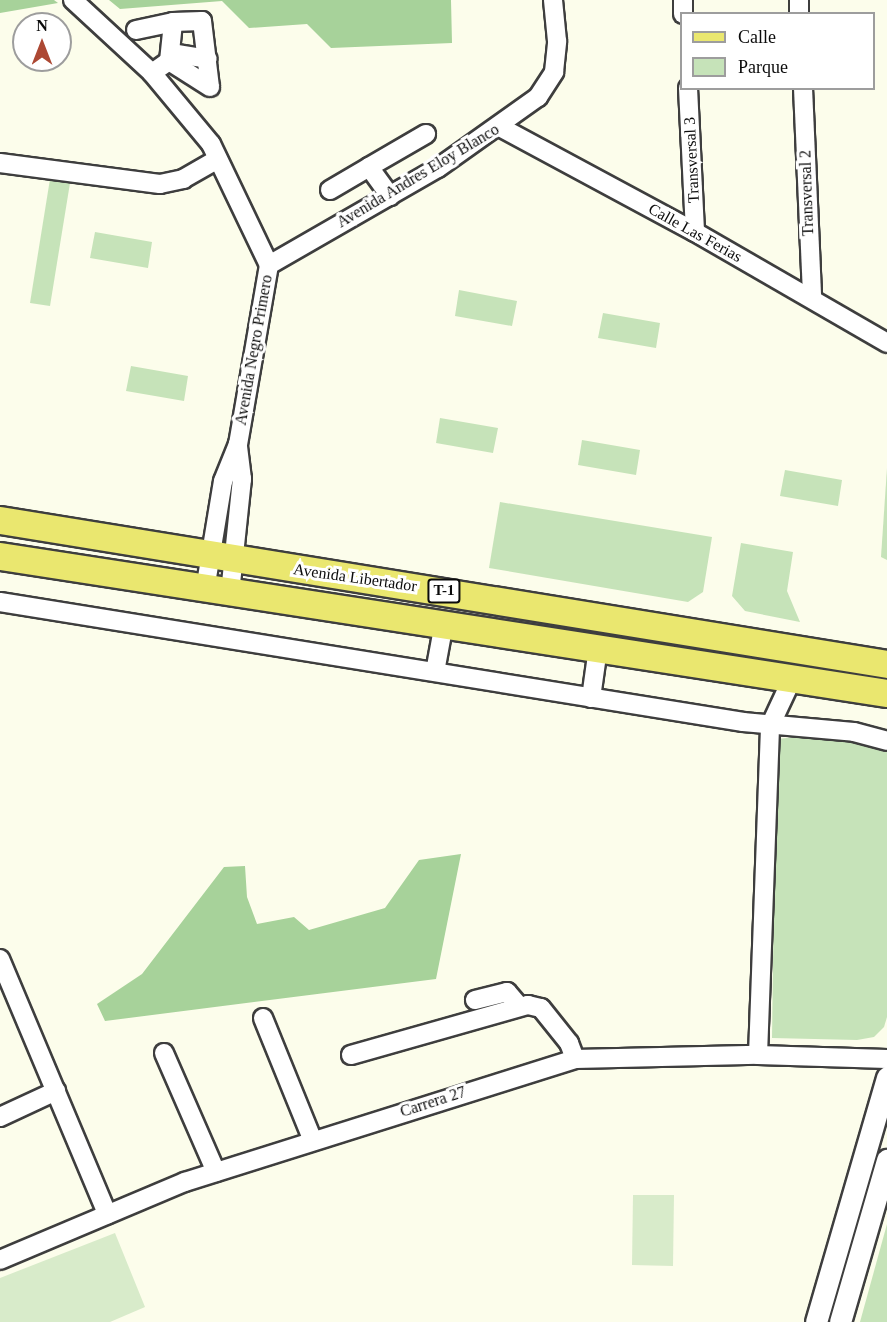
<!DOCTYPE html>
<html>
<head>
<meta charset="utf-8">
<style>
	body { margin:0 }
	#map { position:relative; width:887px; height:1322px; overflow:hidden; background:#fcfdeb; font-family:"Times New Roman",serif }
	div>[style] { position:absolute }
	.green>* { inset:0; background:#c6e3b9 }
	.forest>* { inset:0; background:#a7d29a }
	.pitch>* { inset:0; background:#d8ebca }
	.roads { filter:drop-shadow(2px 0 #3e3e3e) drop-shadow(-2px 0 #3e3e3e) drop-shadow(0 2px #3e3e3e) drop-shadow(0 -2px #3e3e3e) }
	.minor>* { height:18px; margin:-9px; padding:0 9px; transform-origin:9px; border-radius:9px; background:#fff }
	.tertiary>* { height:21px; margin:-10.5px; padding:0 10.5px; transform-origin:10.5px; border-radius:10.5px; background:#fff }
	.primary>* { height:27px; margin:-13.5px; padding:0 13.5px; transform-origin:13.5px; border-radius:13.5px; background:#eae76f }
	span { translate:-50% -50%; white-space:nowrap; text-align:center; line-height:1.15; -webkit-text-stroke:6px #fff; paint-order:stroke }
	.shield-label span { padding:2px 4px; background:#fff; border:2px solid; border-radius:4px; -webkit-text-stroke-width:0 }
	.shield-label { font-size:15px; color:#0b0b0b; font-weight:700 }
	.street-label { font-size:16px; color:#0b0b0b }
	.legend { position:absolute; left:680px; top:12px; width:195px; height:78px; box-sizing:border-box; background:#fff; border:2px solid #9d9d9d; margin:0; padding:8px 10px; list-style:none; font-size:18px; color:#0b0b0b }
	.legend li { display:flex; align-items:center; gap:12px; height:30px }
	.legend b { width:30px; border:2px solid #9d9d9d }
	.north { position:absolute; left:12px; top:12px; width:60px; height:60px; box-sizing:border-box; background:#fff; border:2px solid #9d9d9d; border-radius:50%; rotate:0deg; font-size:16px; font-weight:700; line-height:24px; text-align:center; color:#0b0b0b }
	.north::after { content:''; display:block; margin:auto; width:21px; height:27px; background:#ac4833; clip-path:polygon(50% 0,100% 100%,50% 72%,0 100%) }
</style>
</head>
<body>
<div id="map">
	<div class="green">
		<i style="clip-path:polygon(50px 179px,70px 183px,50px 306px,30px 303px)"></i>
		<i style="clip-path:polygon(95px 232px,152px 242px,148px 268px,90px 258px)"></i>
		<i style="clip-path:polygon(459px 290px,517px 301px,512px 326px,455px 316px)"></i>
		<i style="clip-path:polygon(603px 313px,660px 323px,656px 348px,598px 338px)"></i>
		<i style="clip-path:polygon(131px 366px,188px 376px,184px 401px,126px 391px)"></i>
		<i style="clip-path:polygon(440px 418px,498px 428px,493px 453px,436px 443px)"></i>
		<i style="clip-path:polygon(582px 440px,640px 450px,636px 475px,578px 465px)"></i>
		<i style="clip-path:polygon(887px 468px,887px 560px,881px 557px)"></i>
		<i style="clip-path:polygon(785px 470px,842px 480px,838px 506px,780px 496px)"></i>
		<i style="clip-path:polygon(500px 502px,712px 537px,703px 592px,688px 602px,489px 568px)"></i>
		<i style="clip-path:polygon(741px 543px,793px 552px,787px 591px,800px 622px,745px 611px,732px 596px)"></i>
		<i style="clip-path:polygon(819px 735px,887px 747px,887px 1017px,884px 1027px,874px 1037px,857px 1040px,772px 1038px,776px 739px)"></i>
		<i style="clip-path:polygon(887px 1224px,887px 1322px,860px 1322px)"></i>
	</div>
	<div class="forest">
		<i style="clip-path:polygon(0 0,54px 0,58px 3px,0 13px)"></i>
		<i style="clip-path:polygon(109px 0,451px 0,452px 43px,331px 48px,307px 24px,249px 28px,222px 1px,120px 9px)"></i>
		<i style="clip-path:polygon(461px 854px,436px 979px,105px 1021px,97px 1004px,142px 974px,224px 867px,245px 866px,247px 897px,257px 924px,294px 917px,309px 930px,385px 908px,419px 860px)"></i>
	</div>
	<div class="pitch">
		<i style="clip-path:polygon(633px 1195px,674px 1195px,673px 1266px,632px 1265px)"></i>
		<i style="clip-path:polygon(115px 1233px,145px 1307px,110px 1322px,0 1322px,0 1278px)"></i>
	</div>
	<div class="roads">
		<div class="minor">
			<i style="left:73px;top:0;width:108px;rotate:42.7deg"></i>
			<i style="left:152px;top:73px;width:92px;rotate:50.3deg"></i>
			<i style="left:211px;top:144px;width:134px;rotate:64.4deg"></i>
			<i style="left:269px;top:265px;width:182px;rotate:99.8deg"></i>
			<i style="left:238px;top:444px;width:40px;rotate:112deg"></i>
			<i style="left:223px;top:481px;width:110px;rotate:99.4deg"></i>
			<i style="left:683px;top:0;width:14px;rotate:90deg"></i>
			<i style="left:799px;top:0;width:14px;rotate:90deg"></i>
			<i style="left:136px;top:30px;width:38px;rotate:-12deg"></i>
			<i style="left:171px;top:53px;width:37px;rotate:9deg"></i>
			<i style="left:152px;top:73px;width:21px;rotate:-35deg"></i>
			<i style="left:169px;top:61px;width:39px;rotate:-84deg"></i>
			<i style="left:173px;top:22px;width:29px;rotate:-2deg"></i>
			<i style="left:202px;top:21px;width:66px;rotate:83.1deg"></i>
			<i style="left:210px;top:87px;width:49px;rotate:-147.6deg"></i>
			<i style="left:688px;top:88px;width:144px;rotate:87.2deg"></i>
			<i style="left:803px;top:88px;width:210px;rotate:87.5deg"></i>
			<i style="left:500px;top:127px;width:221px;rotate:28.3deg"></i>
			<i style="left:695px;top:232px;width:222px;rotate:30deg"></i>
			<i style="left:0;top:163px;width:161px;rotate:7.5deg"></i>
			<i style="left:160px;top:184px;width:24px;rotate:-12deg"></i>
			<i style="left:183px;top:179px;width:40px;rotate:-29.7deg"></i>
			<i style="left:369px;top:167px;width:66px;rotate:-30.1deg"></i>
			<i style="left:330px;top:190px;width:45px;rotate:-30.5deg"></i>
			<i style="left:369px;top:167px;width:36px;rotate:54deg"></i>
			<i style="left:269px;top:265px;width:195px;rotate:-29.9deg"></i>
			<i style="left:438px;top:168px;width:123px;rotate:-35.4deg"></i>
			<i style="left:538px;top:97px;width:30px;rotate:-57deg"></i>
			<i style="left:554px;top:72px;width:31px;rotate:-84deg"></i>
			<i style="left:557px;top:41px;width:41px;rotate:-95.6deg"></i>
			<i style="left:230px;top:593px;width:115px;rotate:-84deg"></i>
			<i style="left:242px;top:479px;width:35px;rotate:-97deg"></i>
			<i style="left:0;top:602px;width:753px;rotate:9.17deg"></i>
			<i style="left:743px;top:722px;width:111px;rotate:5.1deg"></i>
			<i style="left:854px;top:732px;width:34px;rotate:15deg"></i>
			<i style="left:435px;top:672px;width:50px;rotate:-79.6deg"></i>
			<i style="left:591px;top:698px;width:50px;rotate:-82deg"></i>
			<i style="left:0;top:959px;width:277px;rotate:67.2deg"></i>
			<i style="left:475px;top:1000px;width:33px;rotate:-14deg"></i>
			<i style="left:507px;top:992px;width:18px;rotate:49deg"></i>
			<i style="left:263px;top:1018px;width:133px;rotate:67.9deg"></i>
			<i style="left:164px;top:1053px;width:130px;rotate:66.4deg"></i>
			<i style="left:351px;top:1055px;width:184px;rotate:-15.8deg"></i>
			<i style="left:528px;top:1005px;width:13px;rotate:13deg"></i>
			<i style="left:541px;top:1008px;width:45px;rotate:51.3deg"></i>
			<i style="left:569px;top:1043px;width:17px;rotate:69deg"></i>
			<i style="left:758px;top:1055px;width:329px;rotate:-87.9deg"></i>
			<i style="left:770px;top:726px;width:52px;rotate:-64.9deg"></i>
			<i style="left:0;top:1117px;width:62px;rotate:-24.9deg"></i>
			<i style="left:0;top:1260px;width:201px;rotate:-22.9deg"></i>
			<i style="left:185px;top:1182px;width:409px;rotate:-17.5deg"></i>
			<i style="left:575px;top:1059px;width:183px;rotate:-1.3deg"></i>
			<i style="left:758px;top:1055px;width:129px;rotate:1.8deg"></i>
		</div>
		<div class="tertiary">
			<i style="left:816px;top:1322px;width:255px;rotate:-73.8deg"></i>
			<i style="left:840px;top:1322px;width:169px;rotate:-73.8deg"></i>
		</div>
		<div class="primary">
			<i style="left:0;top:520px;width:899px;rotate:9.22deg"></i>
			<i style="left:0;top:556px;width:898px;rotate:8.78deg"></i>
		</div>
	</div>
	<div class="shield-label">
		<span style="left:444px;top:591px">T-1</span>
	</div>
	<div class="street-label">
		<span style="left:692px;top:160px;rotate:-93deg">Transversal 3</span>
		<span style="left:418px;top:176px;rotate:-31deg">Avenida Andres Eloy Blanco</span>
		<span style="left:807px;top:193px;rotate:-92deg">Transversal 2</span>
		<span style="left:695px;top:233px;rotate:29deg">Calle Las Ferias</span>
		<span style="left:254px;top:350px;rotate:-80deg">Avenida Negro Primero</span>
		<span style="left:355px;top:578px;rotate:8deg">Avenida Libertador</span>
		<span style="left:433px;top:1102px;rotate:-18deg">Carrera 27</span>
	</div>
	<ul class="legend">
	<li><b style="height:8px;background:#eae76f"></b>Calle</li>
	<li><b style="height:16px;background:#c6e3b9"></b>Parque</li>
	</ul>
	<div class="north">N</div>
</div>
</body>
</html>
